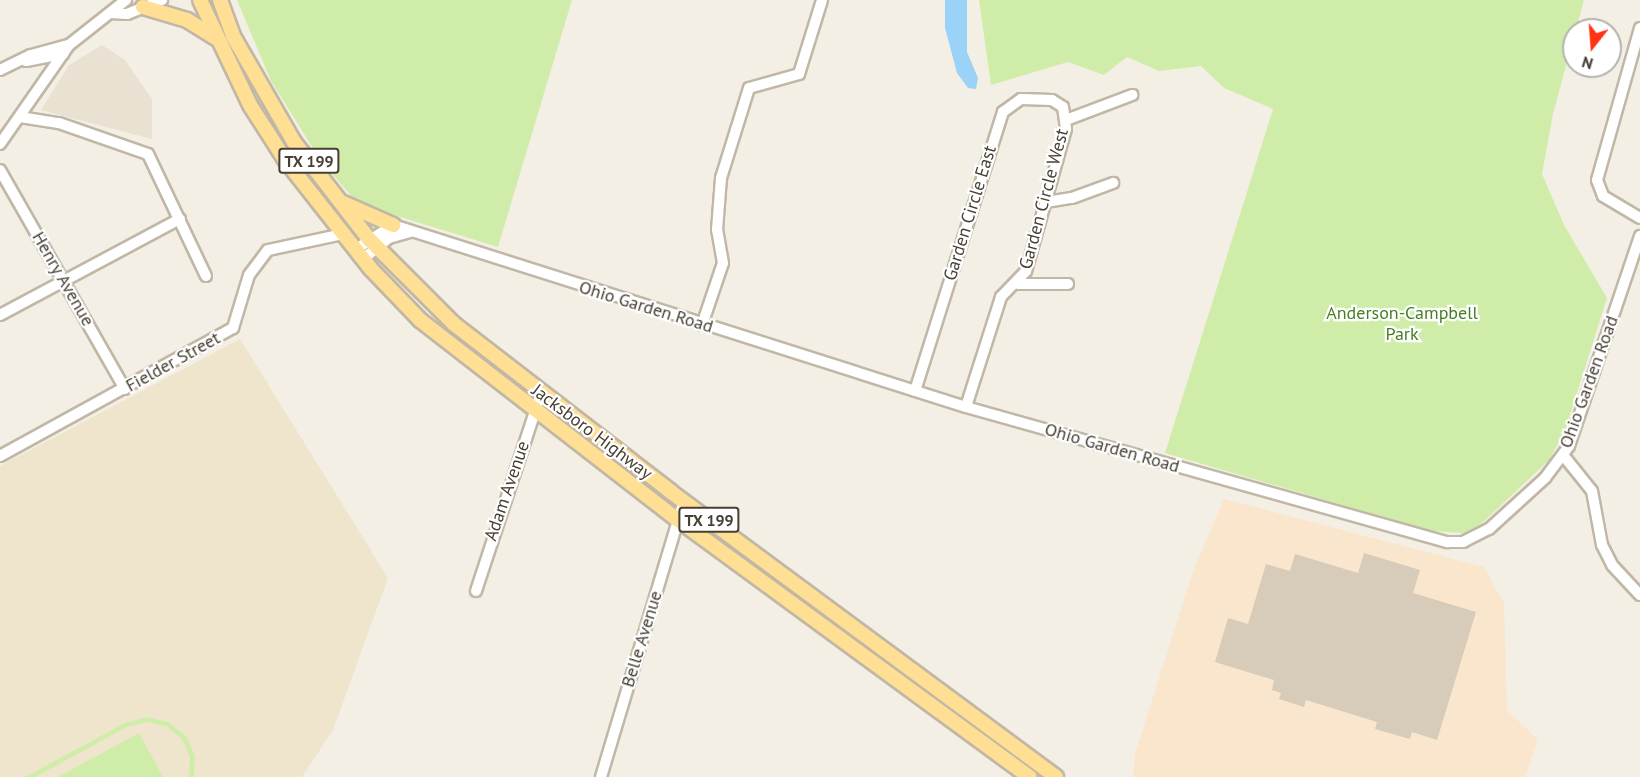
<!DOCTYPE html>
<html>
<head>
<meta charset="utf-8">
<style>
	body { margin:0 }
	#map { position:relative; width:1640px; height:777px; overflow:hidden; background:#f4efe5; font-family:"PT Sans",sans-serif }
	div>[style] { position:absolute }
	.residential>* { inset:0; background:#e9e1d2 }
	.commercial>* { inset:0; background:#f9e6cd }
	.education>* { inset:0; background:#efe5cd }
	.green>* { inset:0; background:#cfeda9 }
	.water>* { inset:0; background:#9ad2f8 }
	.building>* { inset:0; background:#d7cbb9 }
	.roads { filter:drop-shadow(2px 0 #c1b7a6) drop-shadow(-2px 0 #c1b7a6) drop-shadow(0 2px #c1b7a6) drop-shadow(0 -2px #c1b7a6) }
	.minor>* { height:10px; margin:-5px; padding:0 5px; transform-origin:5px; border-radius:5px; background:#fff }
	.major>* { height:14px; margin:-7px; padding:0 7px; transform-origin:7px; border-radius:7px; background:#ffdf93 }
	span { translate:-50% -50%; white-space:nowrap; text-align:center; line-height:1.15; -webkit-text-stroke:4.5px #fff; paint-order:stroke }
	.shield-label span { padding:2px 4px; background:#fff; border:2px solid; border-radius:4px; -webkit-text-stroke-width:0 }
	.shield-label { font-size:16px; color:#473f34; font-weight:700 }
	.street-label { font-size:18px; color:#473f34 }
	.park-label { font-size:18px; color:#457f21 }
	.north { position:absolute; left:1562px; top:18px; width:60px; height:60px; box-sizing:border-box; background:#fff; border:2px solid #b5b2ae; border-radius:50%; rotate:197deg; font-size:16px; font-weight:700; line-height:24px; text-align:center; color:#473f34 }
	.north::after { content:''; display:block; margin:auto; width:21px; height:27px; background:#f31; clip-path:polygon(50% 0,100% 100%,50% 72%,0 100%) }
</style>
</head>
<body>
<div id="map">
	<div class="residential">
		<i style="clip-path:polygon(102px 45px,125px 60px,152px 99px,152px 139px,41px 110px,69px 65px)"></i>
	</div>
	<div class="commercial">
		<i style="clip-path:polygon(1224px 499px,1484px 567px,1504px 603px,1507px 710px,1538px 740px,1525px 777px,1133px 777px,1135px 754px,1193px 571px)"></i>
	</div>
	<div class="education">
		<i style="clip-path:polygon(240px 339px,388px 578px,333px 730px,302px 777px,0 777px,0 466px)"></i>
	</div>
	<div class="green">
		<i style="clip-path:polygon(237px 0,572px 0,498px 247px,358px 204px,321px 161px,271px 81px)"></i>
		<i style="clip-path:polygon(979px 0,1584px 0,1553px 114px,1542px 174px,1564px 225px,1607px 298px,1565px 431px,1549px 460px,1480px 525px,1463px 533px,1431px 531px,1165px 453px,1273px 109px,1224px 88px,1201px 66px,1159px 71px,1127px 57px,1104px 75px,1068px 62px,991px 85px)"></i>
		<i style="clip-path:polygon(147px 717px,168px 722px,186px 736px,195px 756px,194px 777px,189px 777px,190px 757px,182px 739px,166px 726px,147px 722px,127px 727px,35px 777px,25px 777px,125px 723px)"></i>
		<i style="clip-path:polygon(139px 733px,163px 777px,58px 777px)"></i>
	</div>
	<div class="water">
		<i style="clip-path:polygon(945px 0,967px 0,967px 52px,978px 78px,976px 89px,968px 88px,957px 73px,945px 28px)"></i>
	</div>
	<div class="building">
		<i style="clip-path:polygon(1364px 553px,1420px 570px,1413px 593px,1476px 612px,1437px 740px,1412px 732px,1410px 739px,1375px 729px,1377px 722px,1306px 700px,1304px 707px,1279px 699px,1281px 693px,1272px 690px,1274px 680px,1215px 662px,1228px 618px,1248px 624px,1266px 564px,1290px 571px,1295px 554px,1358px 573px)"></i>
	</div>
	<div class="roads">
		<div class="minor">
			<i style="left:111px;top:13px;width:16px;rotate:4deg"></i>
			<i style="left:127px;top:14px;width:38px;rotate:-22deg"></i>
			<i style="left:1640px;top:28px;width:158px;rotate:105.8deg"></i>
			<i style="left:1597px;top:180px;width:17px;rotate:69deg"></i>
			<i style="left:1603px;top:196px;width:43px;rotate:30.7deg"></i>
			<i style="left:26px;top:61px;width:38px;rotate:-11deg"></i>
			<i style="left:0;top:70px;width:34px;rotate:-26deg"></i>
			<i style="left:31px;top:55px;width:39px;rotate:-15deg"></i>
			<i style="left:20px;top:117px;width:39px;rotate:9deg"></i>
			<i style="left:59px;top:123px;width:94px;rotate:19.2deg"></i>
			<i style="left:148px;top:154px;width:135px;rotate:64.6deg"></i>
			<i style="left:1066px;top:120px;width:71px;rotate:-20.7deg"></i>
			<i style="left:0;top:144px;width:121px;rotate:-55.1deg"></i>
			<i style="left:69px;top:45px;width:73px;rotate:-38.3deg"></i>
			<i style="left:0;top:170px;width:252px;rotate:60.3deg"></i>
			<i style="left:1046px;top:202px;width:26px;rotate:-9deg"></i>
			<i style="left:1072px;top:198px;width:44px;rotate:-20.1deg"></i>
			<i style="left:355px;top:250px;width:45px;rotate:-33.3deg"></i>
			<i style="left:393px;top:225px;width:601px;rotate:17.62deg"></i>
			<i style="left:966px;top:407px;width:500px;rotate:15.7deg"></i>
			<i style="left:1447px;top:542px;width:16px"></i>
			<i style="left:1463px;top:542px;width:29px;rotate:-27deg"></i>
			<i style="left:1489px;top:529px;width:76px;rotate:-42.3deg"></i>
			<i style="left:1545px;top:478px;width:40px;rotate:-53deg"></i>
			<i style="left:1569px;top:446px;width:222px;rotate:-71.3deg"></i>
			<i style="left:363px;top:259px;width:33px;rotate:-39deg"></i>
			<i style="left:389px;top:238px;width:22px;rotate:-16deg"></i>
			<i style="left:1018px;top:284px;width:50px"></i>
			<i style="left:0;top:315px;width:204px;rotate:-28.1deg"></i>
			<i style="left:702px;top:325px;width:65px;rotate:-71.3deg"></i>
			<i style="left:723px;top:263px;width:34px;rotate:-100deg"></i>
			<i style="left:717px;top:230px;width:52px;rotate:-85.6deg"></i>
			<i style="left:721px;top:178px;width:94px;rotate:-72.7deg"></i>
			<i style="left:749px;top:88px;width:52px;rotate:-15.6deg"></i>
			<i style="left:799px;top:74px;width:77px;rotate:-72.7deg"></i>
			<i style="left:915px;top:391px;width:293px;rotate:-72.5deg"></i>
			<i style="left:1003px;top:112px;width:22px;rotate:-36deg"></i>
			<i style="left:1021px;top:99px;width:31px;rotate:2deg"></i>
			<i style="left:1052px;top:100px;width:13px;rotate:32deg"></i>
			<i style="left:1063px;top:107px;width:22px;rotate:82deg"></i>
			<i style="left:1066px;top:129px;width:148px;rotate:105.7deg"></i>
			<i style="left:1026px;top:271px;width:36px;rotate:134deg"></i>
			<i style="left:1001px;top:297px;width:115px;rotate:107.7deg"></i>
			<i style="left:1563px;top:455px;width:46px;rotate:51.1deg"></i>
			<i style="left:1592px;top:491px;width:55px;rotate:79.5deg"></i>
			<i style="left:1602px;top:545px;width:22px;rotate:63deg"></i>
			<i style="left:1612px;top:565px;width:41px;rotate:47deg"></i>
			<i style="left:0;top:456px;width:266px;rotate:-28.8deg"></i>
			<i style="left:233px;top:328px;width:55px;rotate:-73.2deg"></i>
			<i style="left:249px;top:275px;width:31px;rotate:-53deg"></i>
			<i style="left:268px;top:250px;width:77px;rotate:-12deg"></i>
			<i style="left:476px;top:591px;width:208px;rotate:-71.8deg"></i>
			<i style="left:601px;top:777px;width:288px;rotate:-73.3deg"></i>
		</div>
		<div class="major">
			<i style="left:200px;top:0;width:116px;rotate:64.5deg"></i>
			<i style="left:250px;top:105px;width:67px;rotate:57.3deg"></i>
			<i style="left:286px;top:161px;width:137px;rotate:51.8deg"></i>
			<i style="left:371px;top:269px;width:71px;rotate:46.1deg"></i>
			<i style="left:420px;top:320px;width:325px;rotate:37.8deg"></i>
			<i style="left:677px;top:519px;width:437px;rotate:36.2deg"></i>
			<i style="left:220px;top:0;width:38px;rotate:70deg"></i>
			<i style="left:233px;top:36px;width:122px;rotate:60.1deg"></i>
			<i style="left:294px;top:142px;width:123px;rotate:52.3deg"></i>
			<i style="left:369px;top:239px;width:120px;rotate:45deg"></i>
			<i style="left:454px;top:324px;width:274px;rotate:37.7deg"></i>
			<i style="left:671px;top:492px;width:479px;rotate:36.5deg"></i>
			<i style="left:143px;top:7px;width:46px;rotate:16.5deg"></i>
			<i style="left:187px;top:20px;width:34px;rotate:32deg"></i>
			<i style="left:343px;top:203px;width:55px;rotate:23.7deg"></i>
		</div>
	</div>
	<div class="shield-label">
		<span style="left:309px;top:161px">TX 199</span>
		<span style="left:709px;top:520px">TX 199</span>
	</div>
	<div class="street-label">
		<span style="left:1044px;top:199px;rotate:-75deg">Garden Circle West</span>
		<span style="left:970px;top:213px;rotate:-73deg">Garden Circle East</span>
		<span style="left:63px;top:279px;rotate:60deg">Henry Avenue</span>
		<span style="left:646px;top:307px;rotate:17deg">Ohio Garden Road</span>
		<span style="left:173px;top:362px;rotate:-29deg">Fielder Street</span>
		<span style="left:1589px;top:382px;rotate:-70deg">Ohio Garden Road</span>
		<span style="left:592px;top:432px;rotate:37deg">Jacksboro Highway</span>
		<span style="left:1112px;top:448px;rotate:16deg">Ohio Garden Road</span>
		<span style="left:507px;top:491px;rotate:-71deg">Adam Avenue</span>
		<span style="left:642px;top:639px;rotate:-73deg">Belle Avenue</span>
	</div>
	<div class="park-label">
		<span style="left:1402px;top:324px">Anderson-Campbell<br>Park</span>
	</div>
	<div class="north">N</div>
</div>
</body>
</html>
